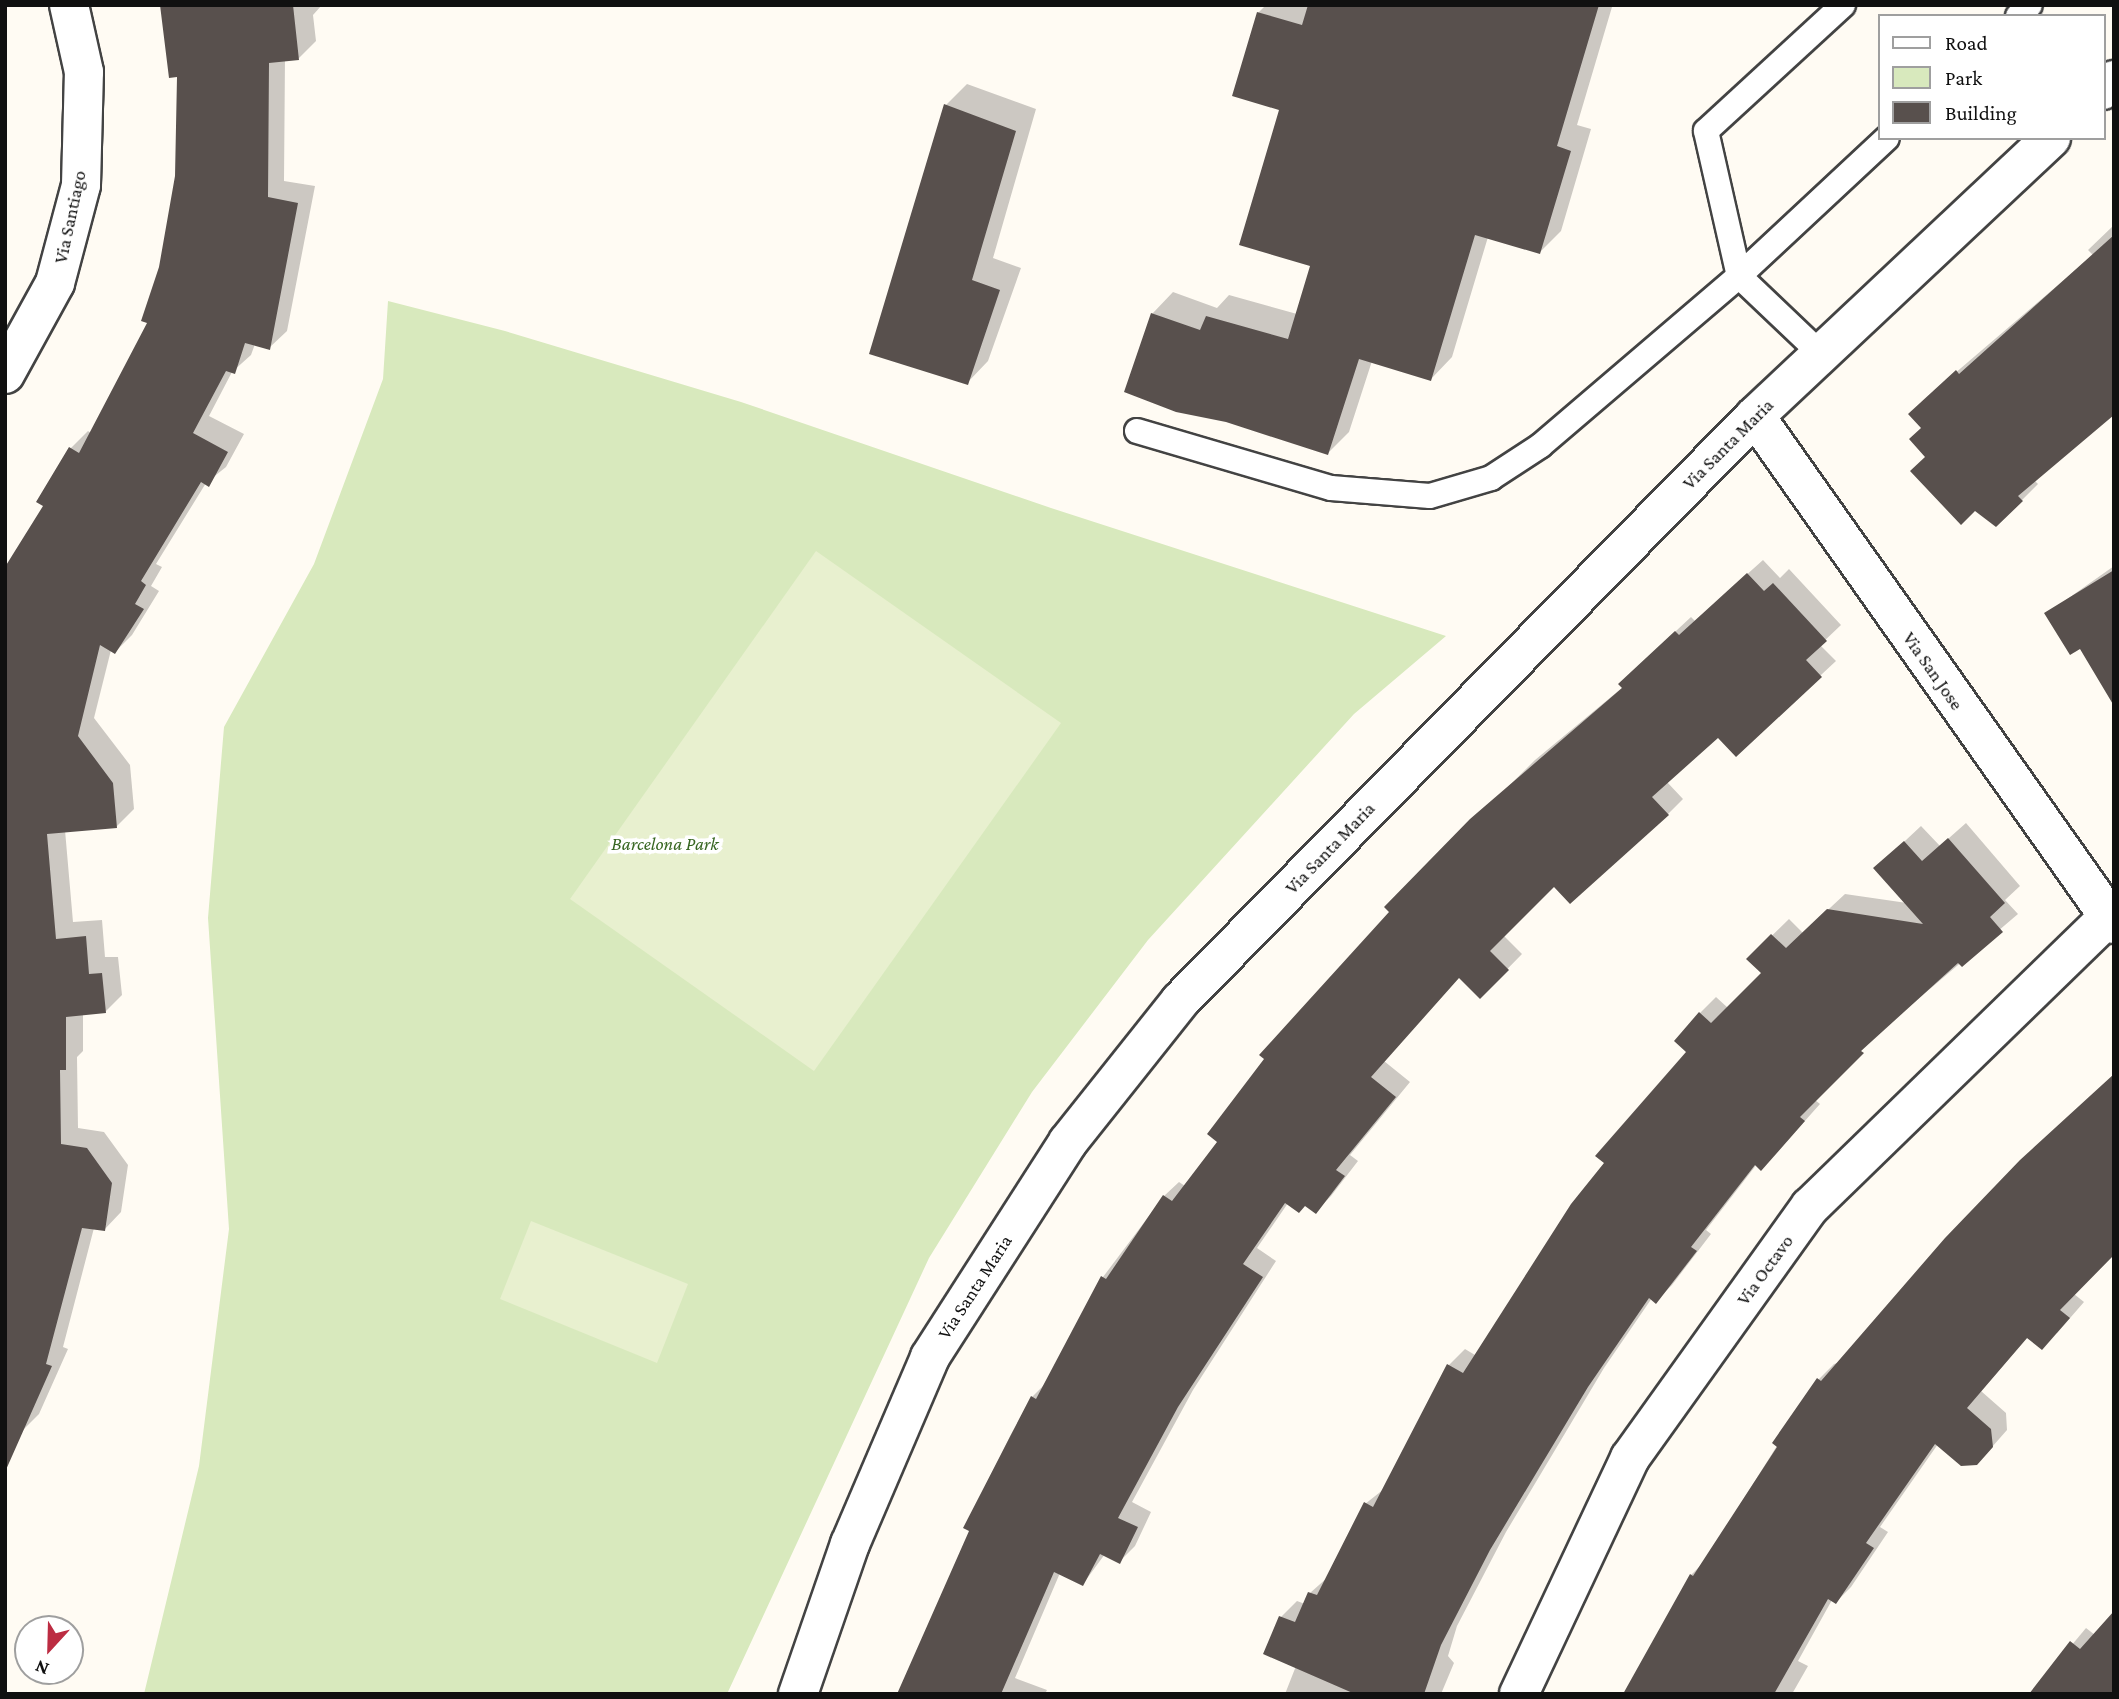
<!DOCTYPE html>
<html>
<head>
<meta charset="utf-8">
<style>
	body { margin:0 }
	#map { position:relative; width:2119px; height:1699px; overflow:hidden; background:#fffbf3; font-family:"Crimson Pro",serif }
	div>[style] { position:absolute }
	.green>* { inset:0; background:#d8e9bd }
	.pitch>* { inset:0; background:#e8f0cf }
	.shadow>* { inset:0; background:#0003 }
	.building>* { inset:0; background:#58504d }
	.roads { filter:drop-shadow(2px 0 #434343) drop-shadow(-2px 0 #434343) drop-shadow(0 2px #434343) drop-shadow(0 -2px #434343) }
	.lane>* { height:24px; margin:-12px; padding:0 12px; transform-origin:12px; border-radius:12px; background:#fff }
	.street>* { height:38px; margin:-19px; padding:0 19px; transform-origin:19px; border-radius:19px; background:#fff }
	span { translate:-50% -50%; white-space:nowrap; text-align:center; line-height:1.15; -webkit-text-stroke:7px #fff; paint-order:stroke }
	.street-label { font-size:19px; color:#101010 }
	.park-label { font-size:19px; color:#376621; font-style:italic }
	.frame { position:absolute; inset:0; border:7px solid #101010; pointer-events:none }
	.legend { position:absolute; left:1878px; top:14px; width:228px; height:126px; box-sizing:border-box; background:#fff; border:2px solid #9f9f9f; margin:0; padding:9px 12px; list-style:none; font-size:21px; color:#101010 }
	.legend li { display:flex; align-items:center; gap:14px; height:35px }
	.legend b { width:35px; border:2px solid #9f9f9f }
	.north { position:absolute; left:14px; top:1615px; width:70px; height:70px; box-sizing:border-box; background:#fff; border:2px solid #9f9f9f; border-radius:50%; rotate:202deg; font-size:19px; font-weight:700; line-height:28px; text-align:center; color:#101010 }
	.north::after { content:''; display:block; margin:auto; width:24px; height:32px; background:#bc2c42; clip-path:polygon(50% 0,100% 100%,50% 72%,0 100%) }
</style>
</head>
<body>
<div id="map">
	<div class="green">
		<i style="clip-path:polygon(388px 301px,505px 331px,741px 402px,1051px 508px,1446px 636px,1354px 714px,1148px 940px,1032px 1092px,929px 1258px,727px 1694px,144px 1694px,199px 1466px,229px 1229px,208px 918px,224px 727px,314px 564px,383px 379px)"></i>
	</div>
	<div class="pitch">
		<i style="clip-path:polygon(816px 551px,1061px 723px,814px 1071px,570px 899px)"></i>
		<i style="clip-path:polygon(531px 1221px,688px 1284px,657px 1363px,500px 1299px)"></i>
	</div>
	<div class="shadow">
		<i style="clip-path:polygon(162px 5px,322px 5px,313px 15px,316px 41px,299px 58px,285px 59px,284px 181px,315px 186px,287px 331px,269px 348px,255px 344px,251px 355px,232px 372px,209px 416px,244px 434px,226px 467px,206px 483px,156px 564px,162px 567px,151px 586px,159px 591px,132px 635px,115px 652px,111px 650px,94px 718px,130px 765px,134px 809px,116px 827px,65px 830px,73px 922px,102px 920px,105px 957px,118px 957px,122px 995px,105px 1012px,83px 1014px,83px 1051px,77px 1057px,78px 1128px,104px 1132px,128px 1165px,121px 1212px,104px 1230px,94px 1228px,63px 1347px,68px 1349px,39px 1414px,22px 1431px,46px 505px,71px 448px,88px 431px,91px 433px,150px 322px,176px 176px,178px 75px)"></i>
		<i style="clip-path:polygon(1266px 5px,1624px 5px,1612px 7px,1577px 125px,1591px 129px,1561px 231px,1540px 252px,1488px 237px,1452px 357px,1431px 379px,1372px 361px,1349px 432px,1328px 453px,1152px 314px,1173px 292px,1217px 308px,1229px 295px,1297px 314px,1312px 265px,1258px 13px)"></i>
		<i style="clip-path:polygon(967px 84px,1036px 109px,993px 258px,1021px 268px,988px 361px,967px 383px,946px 105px)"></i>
		<i style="clip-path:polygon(2114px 225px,2114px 412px,2034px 480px,2038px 484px,2022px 500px,1927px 456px,1923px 427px,1926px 398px,2093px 255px,2088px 250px)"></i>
		<i style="clip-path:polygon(1763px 560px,1780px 578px,1789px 569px,1841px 625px,1820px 645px,1836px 661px,1736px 754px,1718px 735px,1667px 782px,1683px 799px,1668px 814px,1554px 885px,1503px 935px,1522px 954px,1480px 997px,1459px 976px,1384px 1061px,1410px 1082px,1350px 1155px,1358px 1161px,1331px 1196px,1316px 1211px,1306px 1204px,1288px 1203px,1257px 1248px,1276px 1261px,1193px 1390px,1132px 1502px,1151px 1512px,1135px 1546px,1120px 1561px,1105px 1554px,1083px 1584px,1060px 1573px,1015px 1678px,1047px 1690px,1045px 1694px,900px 1694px,971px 1530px,965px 1527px,1010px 1436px,1032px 1397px,1048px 1381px,1103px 1277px,1164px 1196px,1179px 1182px,1185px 1186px,1392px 912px,1387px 907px,1535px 760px,1623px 687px,1635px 669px,1691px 617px,1695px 621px)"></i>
		<i style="clip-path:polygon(2114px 566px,2114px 702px,2080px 646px,2046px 614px)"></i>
		<i style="clip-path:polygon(1966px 823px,2020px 886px,2005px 900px,2018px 914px,1877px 1034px,1815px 1100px,1820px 1104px,1777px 1152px,1761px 1168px,1757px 1164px,1706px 1230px,1711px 1234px,1672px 1285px,1656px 1301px,1652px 1298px,1604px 1368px,1506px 1532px,1457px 1626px,1448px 1656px,1454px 1663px,1441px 1694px,1285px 1694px,1296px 1666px,1281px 1617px,1297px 1601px,1305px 1604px,1310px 1593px,1328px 1577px,1365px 1504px,1384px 1489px,1449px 1365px,1465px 1349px,1475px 1355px,1689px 1052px,1700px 1013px,1716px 997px,1728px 1008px,1763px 973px,1748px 959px,1789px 919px,1803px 933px,1845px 894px,1907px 903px,1876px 868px,1921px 826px,1940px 846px)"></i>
		<i style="clip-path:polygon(2074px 1294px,2084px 1302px,2057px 1333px,2028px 1337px,1981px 1391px,2006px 1413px,2007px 1430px,1992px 1447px,1938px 1444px,1880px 1527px,1888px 1532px,1851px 1587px,1836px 1602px,1832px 1600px,1798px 1661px,1808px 1666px,1792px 1694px,1625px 1694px,1691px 1575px,1704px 1562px,1819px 1379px,1834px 1364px)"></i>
		<i style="clip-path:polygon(2086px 1628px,2095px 1635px,2114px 1694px,2031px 1694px)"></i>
	</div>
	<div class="building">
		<i style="clip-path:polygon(160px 5px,293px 5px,299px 60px,269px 63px,268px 197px,298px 203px,270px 350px,245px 343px,235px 374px,226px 371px,193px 433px,228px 452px,209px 487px,201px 482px,141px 581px,146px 585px,135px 604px,144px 609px,115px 654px,100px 645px,78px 736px,113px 783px,117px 828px,47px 834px,56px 939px,86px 936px,89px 974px,102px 973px,106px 1013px,66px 1017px,66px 1070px,60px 1070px,61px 1144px,87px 1148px,112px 1183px,105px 1231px,82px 1228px,46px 1364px,52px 1366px,5px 1472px,5px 567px,43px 506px,36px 502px,69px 447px,79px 453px,147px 323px,141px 321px,159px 267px,175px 176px,177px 77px,169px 78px)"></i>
		<i style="clip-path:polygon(1308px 5px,1599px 5px,1557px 146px,1571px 151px,1540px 254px,1475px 235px,1431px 381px,1359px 359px,1328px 455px,1226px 422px,1176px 412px,1124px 392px,1151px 313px,1200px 330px,1206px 316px,1288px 339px,1310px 266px,1239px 245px,1279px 110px,1232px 96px,1257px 12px,1302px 25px)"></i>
		<i style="clip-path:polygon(944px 104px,1016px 131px,972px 280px,1000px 290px,968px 385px,869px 354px)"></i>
		<i style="clip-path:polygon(2114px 235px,2114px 415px,2018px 496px,2023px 501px,1996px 527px,1975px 511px,1961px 525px,1910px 471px,1925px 457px,1909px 439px,1921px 428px,1908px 414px,1956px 370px,1959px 374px)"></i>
		<i style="clip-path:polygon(2114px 570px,2114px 706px,2080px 649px,2070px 655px,2044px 613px)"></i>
		<i style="clip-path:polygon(1747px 573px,1764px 591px,1773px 583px,1827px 641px,1806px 660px,1822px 677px,1736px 757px,1718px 738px,1652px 797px,1669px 815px,1570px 904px,1554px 887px,1490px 951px,1509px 970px,1480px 999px,1459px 978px,1371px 1077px,1396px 1097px,1336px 1170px,1345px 1176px,1316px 1214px,1305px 1206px,1299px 1213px,1285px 1203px,1243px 1264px,1263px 1277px,1178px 1407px,1118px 1518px,1138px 1527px,1120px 1564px,1100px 1554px,1083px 1586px,1054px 1572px,1001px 1694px,897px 1694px,969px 1531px,963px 1528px,1031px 1396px,1036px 1399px,1101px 1276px,1106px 1279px,1163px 1195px,1172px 1201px,1217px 1142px,1207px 1134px,1264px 1059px,1259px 1055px,1389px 912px,1384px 907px,1470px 819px,1622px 688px,1618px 684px,1675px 631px,1679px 635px)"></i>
		<i style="clip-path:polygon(1948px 838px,2005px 903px,1990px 917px,2003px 932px,1962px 967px,1958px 963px,1861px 1051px,1864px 1053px,1800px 1117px,1805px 1121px,1761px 1171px,1755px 1165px,1691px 1247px,1697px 1251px,1656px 1304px,1649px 1298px,1588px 1387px,1490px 1550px,1441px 1645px,1424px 1694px,1355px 1694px,1263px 1654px,1279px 1616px,1295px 1622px,1308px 1592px,1317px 1595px,1364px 1502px,1373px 1507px,1447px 1364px,1463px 1373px,1571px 1204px,1604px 1163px,1595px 1156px,1686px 1052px,1674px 1041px,1699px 1012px,1711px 1023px,1761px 973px,1746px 959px,1771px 934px,1786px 948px,1827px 909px,1923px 924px,1873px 868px,1904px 841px,1922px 861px)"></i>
		<i style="clip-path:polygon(2114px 1074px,2114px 1255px,2060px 1310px,2070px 1318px,2042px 1350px,2027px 1338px,1967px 1408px,1991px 1429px,1993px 1447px,1977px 1465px,1961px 1466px,1935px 1444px,1866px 1543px,1874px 1548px,1836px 1604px,1828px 1599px,1774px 1694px,1623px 1694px,1690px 1574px,1693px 1576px,1777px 1447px,1772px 1443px,1817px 1378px,1821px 1381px,1945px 1238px,2020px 1160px)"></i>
		<i style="clip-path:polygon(2114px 1611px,2114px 1694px,2029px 1694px,2070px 1641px,2080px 1649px)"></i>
	</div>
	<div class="roads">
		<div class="lane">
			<i style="left:1843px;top:5px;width:186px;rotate:137.4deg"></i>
			<i style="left:1706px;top:131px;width:149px;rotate:77.2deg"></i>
			<i style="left:1739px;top:276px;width:202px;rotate:-43deg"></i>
			<i style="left:2018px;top:16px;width:16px;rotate:-43deg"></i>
			<i style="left:1137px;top:431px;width:202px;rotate:16.4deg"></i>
			<i style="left:1331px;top:488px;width:99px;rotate:4.6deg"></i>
			<i style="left:1430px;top:496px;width:64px;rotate:-16.4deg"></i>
			<i style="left:1491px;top:478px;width:59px;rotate:-33.1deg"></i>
			<i style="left:1540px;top:446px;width:262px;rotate:-40.5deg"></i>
			<i style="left:1739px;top:276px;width:113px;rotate:43.6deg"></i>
		</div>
		<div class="street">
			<i style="left:2103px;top:90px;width:15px;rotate:-42deg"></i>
			<i style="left:5px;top:374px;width:104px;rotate:-61.2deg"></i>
			<i style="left:55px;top:283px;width:101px;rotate:-75.1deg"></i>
			<i style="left:81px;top:185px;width:113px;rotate:-88.5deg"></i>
			<i style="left:84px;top:72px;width:69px;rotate:-102.6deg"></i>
			<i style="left:1755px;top:416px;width:622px;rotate:54.75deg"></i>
			<i style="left:798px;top:1694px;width:159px;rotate:-70.9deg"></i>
			<i style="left:850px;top:1544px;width:203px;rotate:-66.8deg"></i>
			<i style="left:930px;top:1357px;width:255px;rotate:-57.3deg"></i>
			<i style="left:1068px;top:1142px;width:180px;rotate:-51.5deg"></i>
			<i style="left:1180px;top:1001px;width:820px;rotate:-45.49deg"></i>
			<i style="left:1755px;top:416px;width:406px;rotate:-43.2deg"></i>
			<i style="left:1519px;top:1694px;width:261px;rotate:-64.8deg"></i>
			<i style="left:1630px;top:1458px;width:309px;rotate:-54.4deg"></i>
			<i style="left:1810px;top:1207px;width:414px;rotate:-44.2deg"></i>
		</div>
	</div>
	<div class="street-label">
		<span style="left:70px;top:217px;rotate:-78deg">Via Santiago</span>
		<span style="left:1728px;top:444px;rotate:-45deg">Via Santa Maria</span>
		<span style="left:1933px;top:671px;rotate:55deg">Via San Jose</span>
		<span style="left:1330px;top:848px;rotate:-46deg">Via Santa Maria</span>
		<span style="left:1765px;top:1270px;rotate:-54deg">Via Octavo</span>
		<span style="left:975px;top:1287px;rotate:-57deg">Via Santa Maria</span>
	</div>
	<div class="park-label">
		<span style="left:665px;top:844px">Barcelona Park</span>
	</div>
	<div class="frame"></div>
	<ul class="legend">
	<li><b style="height:9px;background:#fff"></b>Road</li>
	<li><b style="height:19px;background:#d8e9bd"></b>Park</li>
	<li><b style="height:19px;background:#58504d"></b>Building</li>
	</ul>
	<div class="north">N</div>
</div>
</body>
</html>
